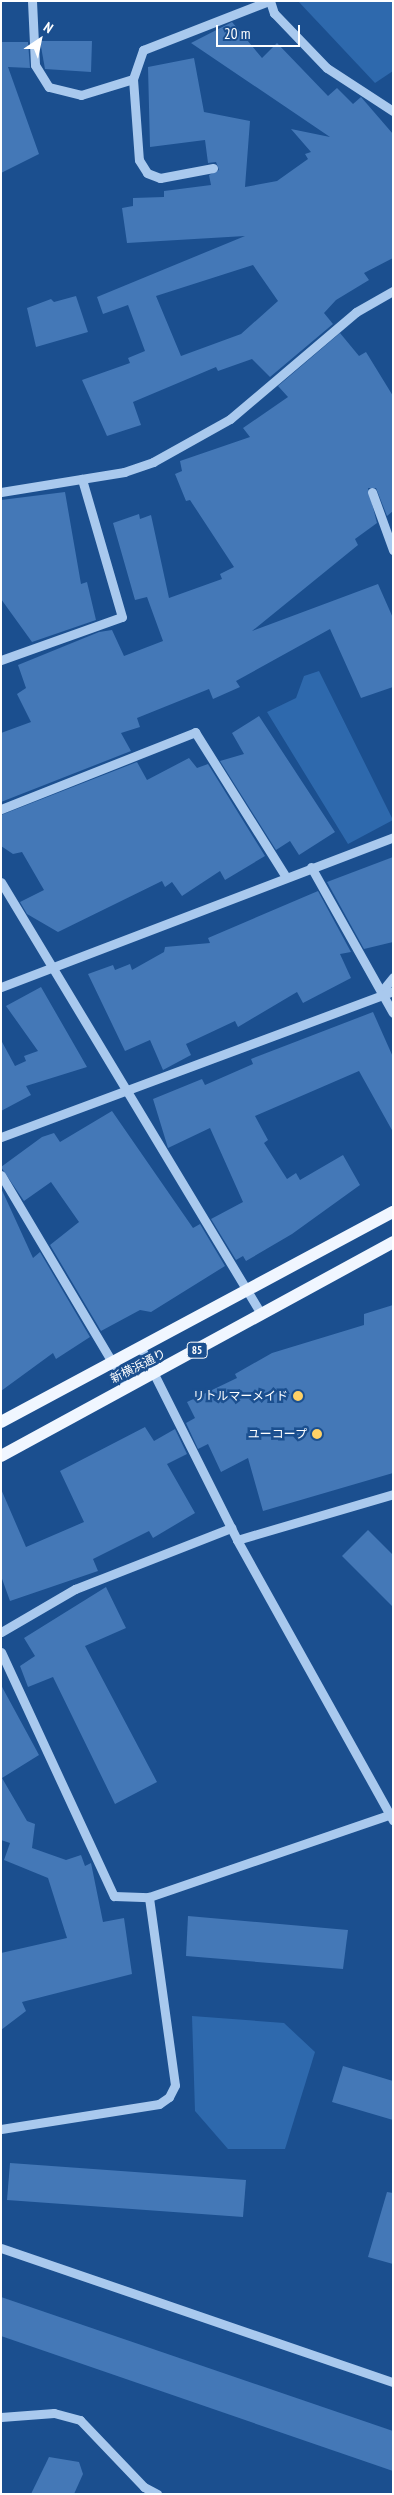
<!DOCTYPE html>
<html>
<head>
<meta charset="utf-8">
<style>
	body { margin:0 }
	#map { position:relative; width:394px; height:2495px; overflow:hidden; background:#1b4f8f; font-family:"PT Sans Narrow","Noto Sans JP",sans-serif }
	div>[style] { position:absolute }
	.green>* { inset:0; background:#2e69ad }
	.building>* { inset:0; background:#4478b7 }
	.minor>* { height:9px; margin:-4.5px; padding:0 4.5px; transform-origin:4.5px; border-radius:4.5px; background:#a9c9ee }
	.major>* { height:12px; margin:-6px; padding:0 6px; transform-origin:6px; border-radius:6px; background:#f0f6ff }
	.dots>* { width:14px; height:14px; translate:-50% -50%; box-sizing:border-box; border:2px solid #1b4f8f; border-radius:50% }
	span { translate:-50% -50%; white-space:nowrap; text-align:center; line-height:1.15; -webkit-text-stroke:5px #1b4f8f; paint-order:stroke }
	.shield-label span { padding:1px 4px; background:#1b4f8f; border:1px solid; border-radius:4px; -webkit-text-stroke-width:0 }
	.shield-label { font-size:11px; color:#fff; font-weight:700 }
	.street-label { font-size:12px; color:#fff }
	.poi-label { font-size:12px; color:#fff }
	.right { translate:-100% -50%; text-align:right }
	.frame { position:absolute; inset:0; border:2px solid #fff; pointer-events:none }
	.north { position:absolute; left:15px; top:15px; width:50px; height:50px; -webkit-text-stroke:4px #1b4f8f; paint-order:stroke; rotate:34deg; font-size:14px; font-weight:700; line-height:20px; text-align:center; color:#fff }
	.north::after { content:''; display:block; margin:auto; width:18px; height:22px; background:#fff; clip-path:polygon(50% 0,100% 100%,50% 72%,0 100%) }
	.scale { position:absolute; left:216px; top:25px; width:84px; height:22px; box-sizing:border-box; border:2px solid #fff; border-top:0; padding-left:6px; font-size:15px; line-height:18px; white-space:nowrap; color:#fff; -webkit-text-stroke:4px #1b4f8f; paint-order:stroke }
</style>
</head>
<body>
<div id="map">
	<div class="green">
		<i style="clip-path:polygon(298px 1px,393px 1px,393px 71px,375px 83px)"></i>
		<i style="clip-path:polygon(319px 671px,393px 820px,348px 844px,267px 712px,296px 698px,304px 676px)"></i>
		<i style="clip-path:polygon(192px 2016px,284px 2023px,315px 2052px,285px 2149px,228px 2149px,195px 2111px)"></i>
	</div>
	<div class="building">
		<i style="clip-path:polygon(evenodd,232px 22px,262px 58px,277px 43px,328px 96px,337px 88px,353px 104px,361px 97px,393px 134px,393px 258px,364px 273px,369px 280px,336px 300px,324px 313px,333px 324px,270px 377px,252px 359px,218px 371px,216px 367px,133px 402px,141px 425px,107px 436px,82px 380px,130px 363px,128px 358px,145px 351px,128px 305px,103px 314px,97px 297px,245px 236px,127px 243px,122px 208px,133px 206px,133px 198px,164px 197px,164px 191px,211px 185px,209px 175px,219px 170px,216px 162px,208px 163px,205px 140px,150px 147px,148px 67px,194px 58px,204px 112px,250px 121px,245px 187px,277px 181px,308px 159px,305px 154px,311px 152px,291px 129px,330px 137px,191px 43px,232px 22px,253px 265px,278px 301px,241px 334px,181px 356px,156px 296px,253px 265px)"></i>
		<i style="clip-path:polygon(40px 41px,92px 41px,91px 72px,45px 69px)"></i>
		<i style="clip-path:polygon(1px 42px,28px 42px,30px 68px,8px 67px,39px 154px,1px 173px)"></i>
		<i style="clip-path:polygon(76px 296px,88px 332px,36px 347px,27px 308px,51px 299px,54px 302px)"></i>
		<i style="clip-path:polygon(340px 333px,359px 356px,366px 352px,393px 396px,393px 511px,387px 516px,376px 488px,368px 488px,377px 523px,355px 539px,358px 545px,252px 631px,378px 584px,393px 618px,393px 687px,361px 698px,330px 629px,236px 681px,240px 687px,213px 699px,209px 689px,137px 718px,140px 727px,121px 733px,131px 751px,1px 802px,1px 733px,31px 722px,17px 694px,26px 688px,18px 665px,99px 632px,112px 630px,124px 656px,163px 641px,147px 597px,135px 600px,113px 523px,139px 514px,140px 519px,151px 515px,169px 598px,222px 579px,220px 574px,234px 567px,190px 500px,186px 501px,175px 474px,182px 471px,180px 461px,250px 437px,243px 428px,288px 397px,278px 386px)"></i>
		<i style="clip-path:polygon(65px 492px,81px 584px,87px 582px,96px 620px,32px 642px,1px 599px,1px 500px)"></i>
		<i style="clip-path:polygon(259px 716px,335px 832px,299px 855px,290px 841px,276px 850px,220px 761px,244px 754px,232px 733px)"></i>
		<i style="clip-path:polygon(189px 758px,197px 768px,208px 764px,265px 856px,225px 880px,220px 871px,182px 896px,172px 882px,165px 887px,162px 881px,58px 932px,27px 914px,20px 902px,44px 890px,22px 852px,13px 854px,1px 846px,1px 815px,137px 762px,147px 780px)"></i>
		<i style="clip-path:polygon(393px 857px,393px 942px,364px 949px,327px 882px)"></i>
		<i style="clip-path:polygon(318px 891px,351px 952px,340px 954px,351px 978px,303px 1003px,297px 992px,238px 1027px,235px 1021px,186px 1044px,191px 1055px,163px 1070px,150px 1040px,125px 1051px,88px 974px,113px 965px,115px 970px,130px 964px,132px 970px,164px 952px,165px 947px,210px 943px,208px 938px)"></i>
		<i style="clip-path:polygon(41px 987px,87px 1067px,26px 1086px,31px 1095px,1px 1111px,1px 1040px,15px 1066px,26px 1061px,24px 1056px,38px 1051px,6px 1006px)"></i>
		<i style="clip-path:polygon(373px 1012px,393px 1057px,393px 1132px,359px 1071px,255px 1116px,268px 1140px,264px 1143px,287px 1179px,296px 1173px,300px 1180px,343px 1155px,360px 1185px,292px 1234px,246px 1261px,243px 1256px,236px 1260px,211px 1219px,243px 1202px,210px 1128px,168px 1148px,153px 1099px,202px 1079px,205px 1085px,253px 1064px,251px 1059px)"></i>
		<i style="clip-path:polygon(112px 1111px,193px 1228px,200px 1224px,225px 1266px,151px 1312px,140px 1310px,101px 1331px,50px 1245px,79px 1222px,51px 1182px,24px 1201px,1px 1167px,42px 1137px,54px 1133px,60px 1142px)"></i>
		<i style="clip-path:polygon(1px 1188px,33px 1258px,40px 1252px,90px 1337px,56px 1359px,53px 1353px,1px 1391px)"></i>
		<i style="clip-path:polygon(393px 1305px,393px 1473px,263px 1511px,248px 1458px,221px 1472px,208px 1444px,198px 1449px,186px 1423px,195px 1418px,187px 1402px,237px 1378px,235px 1374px,272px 1353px,364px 1325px,364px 1314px)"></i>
		<i style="clip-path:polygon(145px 1427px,154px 1441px,175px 1429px,187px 1454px,167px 1464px,195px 1513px,153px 1538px,149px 1531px,93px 1559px,98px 1571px,10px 1601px,1px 1576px,1px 1489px,26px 1547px,84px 1522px,60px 1471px)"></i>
		<i style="clip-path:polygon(368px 1530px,393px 1555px,393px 1607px,342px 1556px)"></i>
		<i style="clip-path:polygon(106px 1587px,126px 1628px,85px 1646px,157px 1782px,115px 1804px,53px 1677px,28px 1687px,20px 1666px,35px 1656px,24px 1638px)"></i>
		<i style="clip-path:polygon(1px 1685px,39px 1755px,2px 1778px,27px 1821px,35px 1824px,32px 1848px,66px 1860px,81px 1855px,85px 1866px,91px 1863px,103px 1922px,124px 1918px,132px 1974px,22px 2002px,26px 2011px,1px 2030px,1px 1953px,67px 1938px,48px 1878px,4px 1860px,10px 1843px,1px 1840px)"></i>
		<i style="clip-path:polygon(188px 1916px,348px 1930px,343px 1969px,186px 1956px)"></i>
		<i style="clip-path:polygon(343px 2066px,393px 2081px,393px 2120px,332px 2102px)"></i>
		<i style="clip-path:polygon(10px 2163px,246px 2180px,243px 2217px,7px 2200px)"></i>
		<i style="clip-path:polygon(387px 2192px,393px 2193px,393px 2264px,368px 2257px)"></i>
		<i style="clip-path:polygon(1px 2297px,393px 2431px,393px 2471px,1px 2336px)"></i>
		<i style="clip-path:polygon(49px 2457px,79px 2462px,83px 2474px,74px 2494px,31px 2494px)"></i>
	</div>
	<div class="minor">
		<i style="left:32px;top:1px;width:64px;rotate:87.3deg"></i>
		<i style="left:35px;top:65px;width:26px;rotate:58deg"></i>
		<i style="left:49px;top:87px;width:33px;rotate:14deg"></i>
		<i style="left:81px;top:95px;width:54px;rotate:-17.1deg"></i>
		<i style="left:133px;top:79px;width:31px;rotate:-71deg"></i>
		<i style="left:143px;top:50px;width:135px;rotate:-21.3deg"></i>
		<i style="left:270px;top:1px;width:13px;rotate:72deg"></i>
		<i style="left:274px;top:13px;width:76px;rotate:46.1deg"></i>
		<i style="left:327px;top:68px;width:79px;rotate:33.1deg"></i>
		<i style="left:133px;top:79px;width:81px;rotate:85.8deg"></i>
		<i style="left:139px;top:160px;width:15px;rotate:58deg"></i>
		<i style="left:147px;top:173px;width:14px;rotate:21deg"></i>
		<i style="left:160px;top:178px;width:54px;rotate:-10.7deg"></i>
		<i style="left:1px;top:492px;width:125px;rotate:-9.2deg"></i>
		<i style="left:124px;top:472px;width:31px;rotate:-19deg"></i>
		<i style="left:153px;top:462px;width:88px;rotate:-29.2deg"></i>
		<i style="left:230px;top:419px;width:165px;rotate:-40.3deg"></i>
		<i style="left:356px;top:312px;width:43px;rotate:-29.6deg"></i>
		<i style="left:372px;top:492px;width:62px;rotate:70.1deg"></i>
		<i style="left:1px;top:660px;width:128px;rotate:-19.6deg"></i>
		<i style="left:122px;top:617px;width:144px;rotate:-106.2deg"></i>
		<i style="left:1px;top:809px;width:209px;rotate:-21.6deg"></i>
		<i style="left:195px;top:732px;width:171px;rotate:57.9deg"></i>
		<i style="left:311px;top:867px;width:167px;rotate:60.7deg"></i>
		<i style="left:1px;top:882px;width:502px;rotate:58.94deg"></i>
		<i style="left:1px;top:987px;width:420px;rotate:-20.9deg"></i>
		<i style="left:381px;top:992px;width:19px;rotate:-51deg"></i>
		<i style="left:1px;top:1137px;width:418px;rotate:-20.4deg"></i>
		<i style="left:1px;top:1175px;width:247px;rotate:59.3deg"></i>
		<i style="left:140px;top:1346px;width:217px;rotate:63.4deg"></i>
		<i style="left:237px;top:1540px;width:321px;rotate:60.9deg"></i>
		<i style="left:237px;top:1540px;width:163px;rotate:-16.4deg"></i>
		<i style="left:1px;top:1632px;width:86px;rotate:-30.2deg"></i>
		<i style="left:75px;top:1589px;width:168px;rotate:-21.4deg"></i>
		<i style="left:1px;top:1652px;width:269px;rotate:65.2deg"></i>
		<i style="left:114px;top:1896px;width:35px;rotate:2deg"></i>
		<i style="left:149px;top:1897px;width:254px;rotate:-18.9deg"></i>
		<i style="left:1px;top:2129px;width:160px;rotate:-9deg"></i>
		<i style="left:159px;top:2104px;width:12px;rotate:-35deg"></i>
		<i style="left:169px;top:2097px;width:13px;rotate:-63deg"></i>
		<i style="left:175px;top:2085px;width:190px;rotate:-97.9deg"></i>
		<i style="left:1px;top:2248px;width:414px;rotate:18.9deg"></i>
		<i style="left:1px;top:2417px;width:53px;rotate:-4.3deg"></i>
		<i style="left:54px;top:2413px;width:27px;rotate:15deg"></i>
		<i style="left:80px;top:2420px;width:93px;rotate:46.3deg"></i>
		<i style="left:144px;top:2487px;width:15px;rotate:28deg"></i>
	</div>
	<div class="major">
		<i style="left:1px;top:1422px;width:445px;rotate:-28.2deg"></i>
		<i style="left:1px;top:1456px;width:447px;rotate:-28.6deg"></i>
	</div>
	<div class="dots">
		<i style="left:298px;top:1396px;background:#ffd166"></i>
		<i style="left:317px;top:1434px;background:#ffd166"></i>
	</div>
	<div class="shield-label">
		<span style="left:197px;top:1350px">85</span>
	</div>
	<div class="street-label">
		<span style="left:138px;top:1366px;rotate:-27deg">新横浜通り</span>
	</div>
	<div class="poi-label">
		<span class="right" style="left:288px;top:1396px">リトルマーメイド</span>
		<span class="right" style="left:307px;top:1434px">ユーコープ</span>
	</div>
	<div class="frame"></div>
	<div class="north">N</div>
	<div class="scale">20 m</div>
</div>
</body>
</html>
